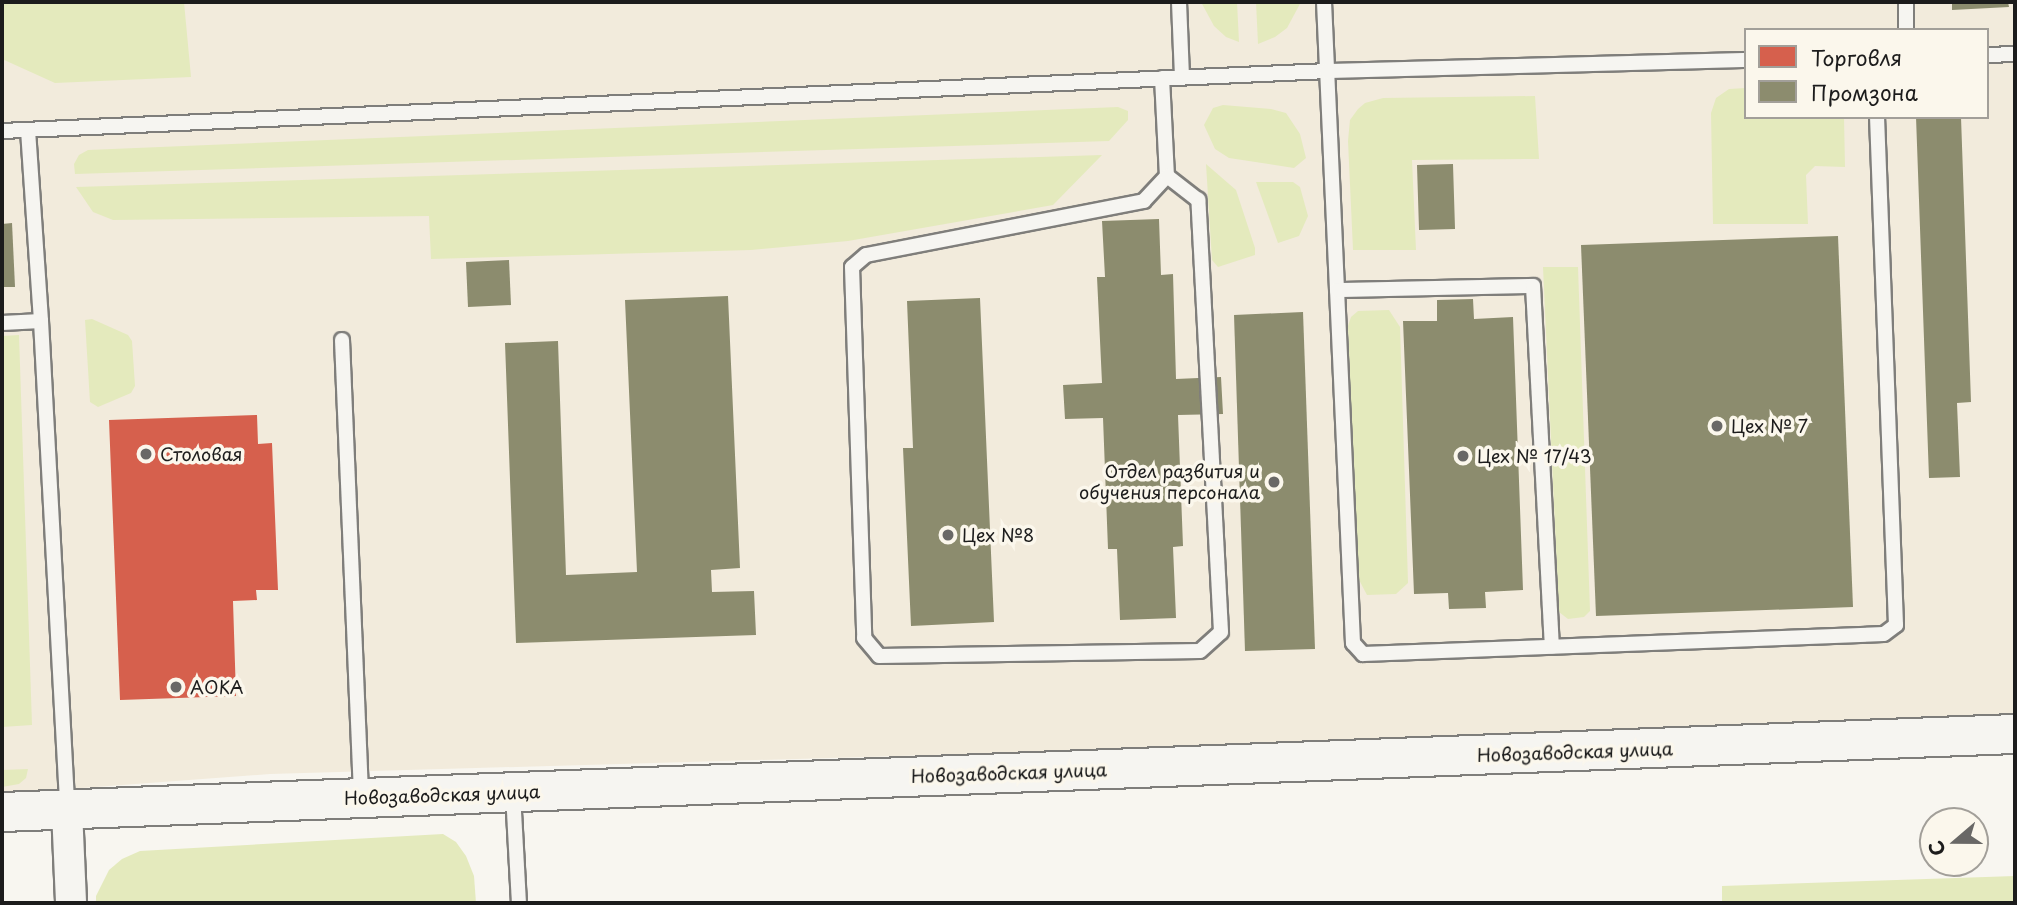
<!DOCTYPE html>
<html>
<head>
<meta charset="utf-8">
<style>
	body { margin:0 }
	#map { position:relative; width:2017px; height:905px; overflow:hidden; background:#f8f6f0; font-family:"Playpen Sans",sans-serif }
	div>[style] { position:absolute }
	.built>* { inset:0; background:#f2ebdc }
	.green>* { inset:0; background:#e4eabd }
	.shops>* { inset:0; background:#d6604d }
	.industry>* { inset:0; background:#8c8c6e }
	.roads { filter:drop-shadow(2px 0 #7f7e7b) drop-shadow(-2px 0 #7f7e7b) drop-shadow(0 2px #7f7e7b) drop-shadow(0 -2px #7f7e7b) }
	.lane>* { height:14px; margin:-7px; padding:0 7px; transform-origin:7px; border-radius:7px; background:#f6f5f1 }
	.street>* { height:30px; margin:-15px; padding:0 15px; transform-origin:15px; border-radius:15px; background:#f6f5f1 }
	.primary>* { height:38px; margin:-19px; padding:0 19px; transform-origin:19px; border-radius:19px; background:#f6f5f1 }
	.dots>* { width:19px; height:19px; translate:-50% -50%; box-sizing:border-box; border:4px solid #fbf7ec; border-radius:50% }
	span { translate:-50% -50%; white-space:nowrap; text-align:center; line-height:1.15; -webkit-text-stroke:7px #fbf7ec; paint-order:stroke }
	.poi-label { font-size:18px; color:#1c1c1c }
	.left { translate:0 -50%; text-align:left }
	.right { translate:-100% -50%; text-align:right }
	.street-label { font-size:18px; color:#1c1c1c }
	.frame { position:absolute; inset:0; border:4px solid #1c1c1c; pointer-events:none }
	.legend { position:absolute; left:1744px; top:28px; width:245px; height:91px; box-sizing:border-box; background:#fbf7ec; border:2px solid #a29f99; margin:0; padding:9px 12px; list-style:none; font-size:21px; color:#1c1c1c }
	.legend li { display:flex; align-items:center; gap:14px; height:35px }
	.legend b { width:35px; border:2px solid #a29f99 }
	.north { position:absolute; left:1919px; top:807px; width:70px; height:70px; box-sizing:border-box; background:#fbf7ec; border:2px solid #a29f99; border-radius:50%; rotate:250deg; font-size:19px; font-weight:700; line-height:28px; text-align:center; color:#1c1c1c }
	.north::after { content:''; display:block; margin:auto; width:24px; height:32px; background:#696866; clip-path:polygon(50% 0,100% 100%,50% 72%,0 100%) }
</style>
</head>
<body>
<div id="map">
	<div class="built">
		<i style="clip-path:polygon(evenodd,2px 2px,2015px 2px,2015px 724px,270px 774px,2px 794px,2px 2px,1746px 30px,1987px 30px,1987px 117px,1746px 117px,1746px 30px)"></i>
	</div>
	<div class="green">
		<i style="clip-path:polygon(2px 2px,184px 2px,191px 77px,55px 83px,2px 59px)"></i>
		<i style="clip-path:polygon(1201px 2px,1237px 2px,1239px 42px,1226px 37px,1214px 26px)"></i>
		<i style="clip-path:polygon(1256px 2px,1301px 2px,1287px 28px,1275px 37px,1258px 44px)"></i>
		<i style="clip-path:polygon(1746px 88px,1746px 117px,1844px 117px,1845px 167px,1815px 166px,1806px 175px,1808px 224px,1713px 224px,1711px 113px,1716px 98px,1729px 89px)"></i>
		<i style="clip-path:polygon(1535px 96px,1539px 159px,1412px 160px,1416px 250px,1353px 250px,1348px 141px,1350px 120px,1358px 109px,1365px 103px,1383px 98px)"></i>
		<i style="clip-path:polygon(1223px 105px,1271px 109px,1286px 113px,1300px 134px,1306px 158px,1294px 168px,1229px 158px,1215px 149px,1204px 125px,1213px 108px)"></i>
		<i style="clip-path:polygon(1118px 107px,1128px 111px,1128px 120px,1109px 141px,75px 174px,74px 164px,79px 155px,88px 150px)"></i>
		<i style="clip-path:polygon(1102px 155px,1053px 205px,848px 241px,751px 250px,431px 259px,429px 216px,113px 220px,93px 212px,76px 187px)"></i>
		<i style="clip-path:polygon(1206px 164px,1236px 190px,1255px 248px,1255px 255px,1218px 267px,1212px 260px)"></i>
		<i style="clip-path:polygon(1256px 182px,1293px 182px,1300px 187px,1308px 216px,1299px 236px,1278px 243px)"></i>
		<i style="clip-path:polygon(1543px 267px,1578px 267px,1590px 611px,1584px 617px,1568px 619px,1559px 612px)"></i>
		<i style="clip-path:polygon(1389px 310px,1400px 327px,1408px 583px,1396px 594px,1367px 595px,1357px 576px,1348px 326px,1351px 317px,1358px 311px)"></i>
		<i style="clip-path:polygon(92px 319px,128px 335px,132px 341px,135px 386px,131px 393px,98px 407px,90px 402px,85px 320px)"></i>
		<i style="clip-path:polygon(19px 335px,32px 725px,2px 727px,2px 336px)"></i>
		<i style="clip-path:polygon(28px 769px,26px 778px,19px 784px,2px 787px,2px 770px)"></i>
		<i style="clip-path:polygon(443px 834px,456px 842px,466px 856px,474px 876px,476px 903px,96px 903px,96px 896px,109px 870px,122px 859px,140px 851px)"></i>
		<i style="clip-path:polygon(2015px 876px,2015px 903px,1722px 903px,1722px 886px)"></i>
	</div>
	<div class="shops">
		<i style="clip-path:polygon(257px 415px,258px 444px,272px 443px,278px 590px,256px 590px,257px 600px,233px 601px,236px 696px,120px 700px,109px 420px)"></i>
	</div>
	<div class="industry">
		<i style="clip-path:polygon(1952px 2px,2008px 2px,2009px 7px,1952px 10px)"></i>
		<i style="clip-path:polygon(1916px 117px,1961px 117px,1971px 402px,1957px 403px,1960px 477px,1929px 478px)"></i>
		<i style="clip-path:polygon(1453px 164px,1455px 229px,1419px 230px,1417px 165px)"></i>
		<i style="clip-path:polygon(1159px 219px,1161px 275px,1173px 274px,1176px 379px,1221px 377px,1223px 414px,1178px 415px,1183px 546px,1173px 547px,1176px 618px,1120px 620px,1117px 549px,1108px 549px,1103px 418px,1065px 419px,1063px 385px,1102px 383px,1097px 277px,1105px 277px,1102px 221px)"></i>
		<i style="clip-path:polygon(12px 223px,15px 287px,2px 287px,2px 224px)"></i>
		<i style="clip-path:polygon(1838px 236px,1853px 607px,1596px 616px,1581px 245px)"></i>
		<i style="clip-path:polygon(509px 260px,511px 305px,468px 307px,466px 262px)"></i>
		<i style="clip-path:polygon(728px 296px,740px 568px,711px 570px,712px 592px,754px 591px,756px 635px,516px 643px,505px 343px,558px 341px,566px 575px,637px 572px,625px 300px)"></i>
		<i style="clip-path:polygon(980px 298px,994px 622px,911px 626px,903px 448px,913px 448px,907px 301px)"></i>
		<i style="clip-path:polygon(1473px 299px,1474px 319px,1513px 317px,1523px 590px,1485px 592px,1486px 608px,1449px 609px,1448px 593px,1414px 594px,1403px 321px,1437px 321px,1437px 300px)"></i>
		<i style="clip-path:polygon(1303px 312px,1315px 649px,1245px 651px,1234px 315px)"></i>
	</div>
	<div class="roads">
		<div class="lane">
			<i style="left:1179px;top:2px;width:75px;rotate:87.7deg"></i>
			<i style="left:1324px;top:2px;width:642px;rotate:87.41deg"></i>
			<i style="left:1353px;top:643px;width:15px;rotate:48deg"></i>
			<i style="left:1363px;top:654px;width:521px;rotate:-2.2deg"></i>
			<i style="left:1884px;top:634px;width:15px;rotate:-37deg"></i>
			<i style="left:1896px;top:625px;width:508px;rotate:-92.14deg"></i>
			<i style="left:1906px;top:2px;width:28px;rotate:90deg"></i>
			<i style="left:1987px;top:55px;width:28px;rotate:-2deg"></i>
			<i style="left:1162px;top:78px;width:98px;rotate:87.1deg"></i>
			<i style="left:1167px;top:176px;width:34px;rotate:133deg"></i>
			<i style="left:1144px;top:201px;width:283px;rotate:169deg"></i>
			<i style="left:866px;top:255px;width:18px;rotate:139deg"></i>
			<i style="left:852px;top:267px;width:371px;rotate:88.1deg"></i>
			<i style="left:864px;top:638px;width:23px;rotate:50deg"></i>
			<i style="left:879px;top:656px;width:321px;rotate:-0.9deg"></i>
			<i style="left:1200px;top:651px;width:28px;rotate:-42deg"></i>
			<i style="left:1221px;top:632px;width:433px;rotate:-93deg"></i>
			<i style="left:1198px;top:200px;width:39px;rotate:-142deg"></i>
			<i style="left:28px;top:130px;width:191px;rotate:86.1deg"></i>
			<i style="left:2px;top:131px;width:1326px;rotate:-2.59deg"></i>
			<i style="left:1327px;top:71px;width:419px;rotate:-1.5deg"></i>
			<i style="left:1337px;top:290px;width:196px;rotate:-1.2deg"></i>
			<i style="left:1533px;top:286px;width:361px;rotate:87deg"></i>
			<i style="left:2px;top:323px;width:39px;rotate:-3deg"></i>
			<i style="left:41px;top:321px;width:488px;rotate:86.9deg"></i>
			<i style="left:342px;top:340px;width:457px;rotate:87.6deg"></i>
			<i style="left:513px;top:793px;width:110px;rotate:86.9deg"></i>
		</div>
		<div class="street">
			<i style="left:67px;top:810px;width:93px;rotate:87.5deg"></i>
		</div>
		<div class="primary">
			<i style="left:2px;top:812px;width:2015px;rotate:-2.22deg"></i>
		</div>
	</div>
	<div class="dots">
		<i style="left:1717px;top:426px;background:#696866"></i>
		<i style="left:146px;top:454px;background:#696866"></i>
		<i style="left:1463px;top:456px;background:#696866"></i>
		<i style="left:1274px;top:482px;background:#696866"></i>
		<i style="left:948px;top:535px;background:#696866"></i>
		<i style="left:176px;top:687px;background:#696866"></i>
	</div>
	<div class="poi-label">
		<span class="left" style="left:1731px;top:426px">Цех № 7</span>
		<span class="left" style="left:160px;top:454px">Столовая</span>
		<span class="left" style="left:1477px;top:456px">Цех № 17/43</span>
		<span class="right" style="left:1260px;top:482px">Отдел развития и<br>обучения персонала</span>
		<span class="left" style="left:962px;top:535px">Цех №8</span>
		<span class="left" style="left:190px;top:687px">АОКА</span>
	</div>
	<div class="street-label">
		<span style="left:1575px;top:752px;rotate:-2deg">Новозаводская улица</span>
		<span style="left:1009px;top:773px;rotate:-2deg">Новозаводская улица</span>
		<span style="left:442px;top:795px;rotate:-2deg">Новозаводская улица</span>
	</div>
	<div class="frame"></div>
	<ul class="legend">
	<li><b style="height:19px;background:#d6604d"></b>Торговля</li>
	<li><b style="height:19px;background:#8c8c6e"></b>Промзона</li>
	</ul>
	<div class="north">С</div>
</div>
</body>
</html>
